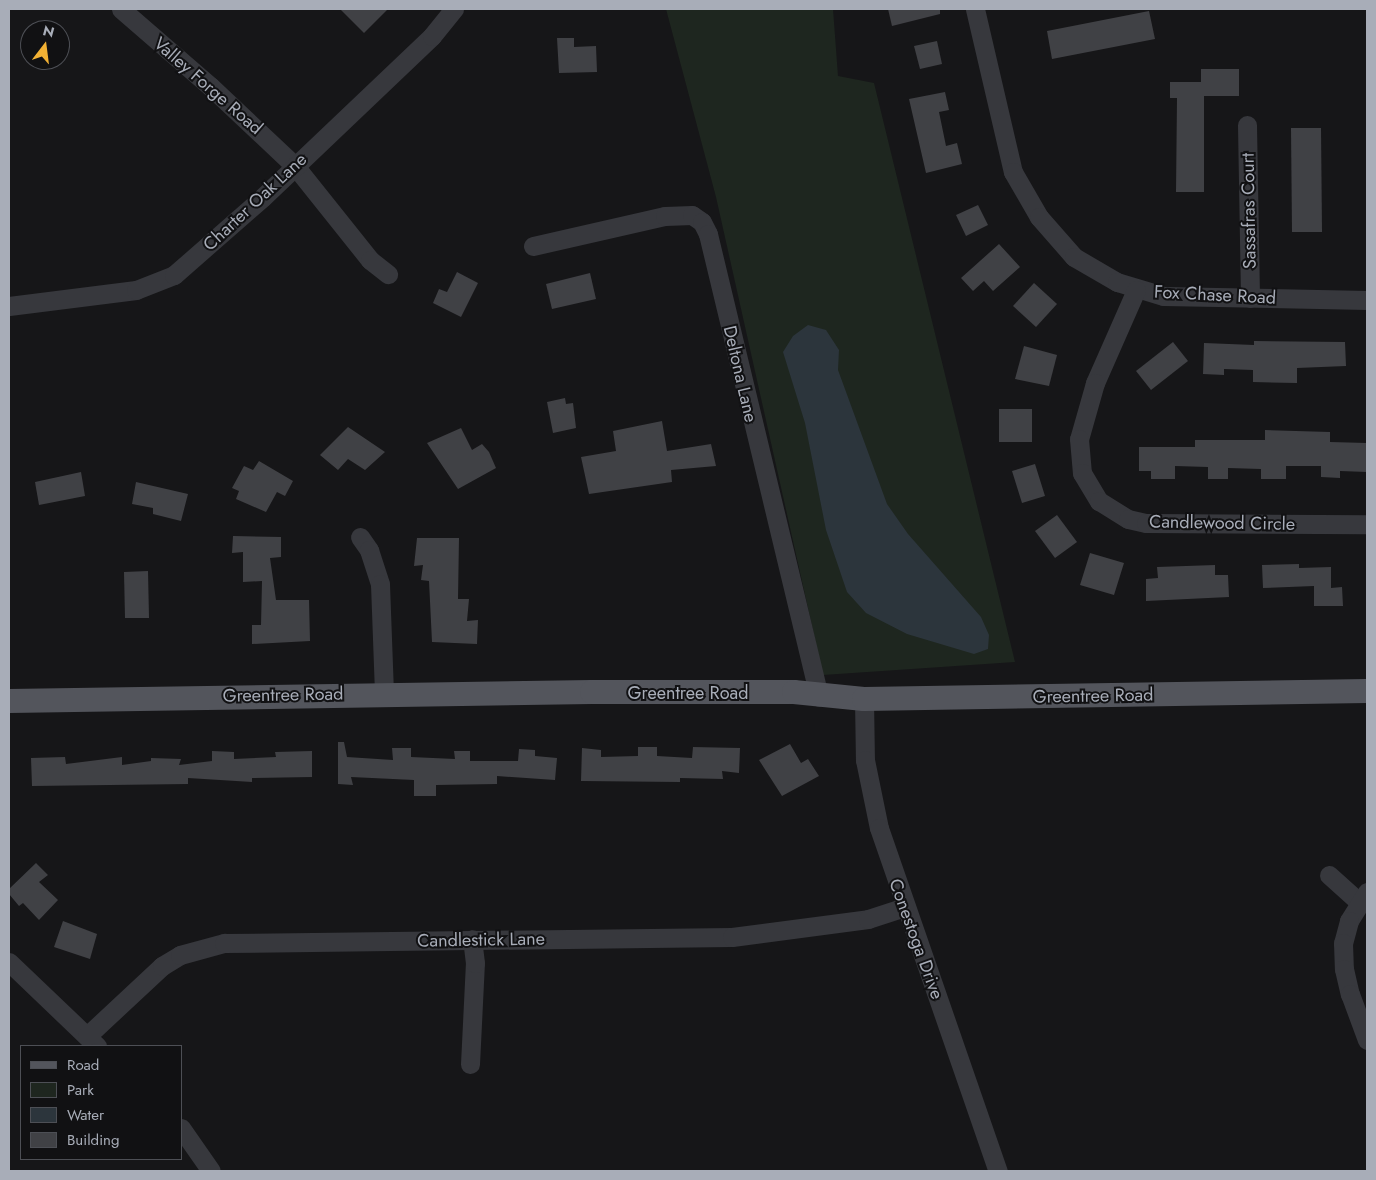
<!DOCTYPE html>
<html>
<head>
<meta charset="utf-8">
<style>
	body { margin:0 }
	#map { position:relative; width:1376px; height:1180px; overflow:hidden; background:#161618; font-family:Jost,sans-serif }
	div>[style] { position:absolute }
	.green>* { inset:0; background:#1e261f }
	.water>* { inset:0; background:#2c353c }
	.building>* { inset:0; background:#404145 }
	.minor>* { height:19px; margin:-9.5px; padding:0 9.5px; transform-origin:9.5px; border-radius:9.5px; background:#37383d }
	.major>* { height:24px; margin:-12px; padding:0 12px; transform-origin:12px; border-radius:12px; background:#53555c }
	span { translate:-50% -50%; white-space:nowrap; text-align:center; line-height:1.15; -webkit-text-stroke:4px #111113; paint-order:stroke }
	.street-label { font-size:18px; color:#a8adb8 }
	.frame { position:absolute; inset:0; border:10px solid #a8adb8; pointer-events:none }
	.legend { position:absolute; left:20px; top:1045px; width:162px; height:115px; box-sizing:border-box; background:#111113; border:1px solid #4d4f55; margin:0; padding:6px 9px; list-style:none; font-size:15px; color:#a8adb8 }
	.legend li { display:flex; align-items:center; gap:10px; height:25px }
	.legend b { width:25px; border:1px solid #4d4f55 }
	.north { position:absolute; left:20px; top:20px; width:50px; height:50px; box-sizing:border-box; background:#111113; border:1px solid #4d4f55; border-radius:50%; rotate:15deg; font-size:14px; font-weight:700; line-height:20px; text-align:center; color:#a8adb8 }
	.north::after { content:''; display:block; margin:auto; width:18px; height:22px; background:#f2b134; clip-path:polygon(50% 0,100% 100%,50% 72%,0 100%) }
</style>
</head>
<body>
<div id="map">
	<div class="green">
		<i style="clip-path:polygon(666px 9px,833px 9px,838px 76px,874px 83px,1015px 662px,823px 675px,716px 197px)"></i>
	</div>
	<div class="water">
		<i style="clip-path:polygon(808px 325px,826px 330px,839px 350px,838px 370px,887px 504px,908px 534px,981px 617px,989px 635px,988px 649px,974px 654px,907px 634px,866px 613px,847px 592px,826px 530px,805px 423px,783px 352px,793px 336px)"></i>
	</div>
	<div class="building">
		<i style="clip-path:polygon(340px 9px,388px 9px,364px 33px)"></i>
		<i style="clip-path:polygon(888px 9px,940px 9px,940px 14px,892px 26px)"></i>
		<i style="clip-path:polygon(1149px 11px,1155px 39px,1052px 59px,1047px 31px)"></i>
		<i style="clip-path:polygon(557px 38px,574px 38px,574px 47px,596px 46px,597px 72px,559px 73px)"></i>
		<i style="clip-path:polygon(937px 41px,942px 64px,920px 69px,914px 46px)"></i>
		<i style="clip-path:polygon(1201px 69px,1239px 69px,1239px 96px,1204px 96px,1204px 192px,1176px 192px,1177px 98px,1170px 98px,1170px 82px,1201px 82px)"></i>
		<i style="clip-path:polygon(945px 92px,949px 110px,939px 112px,946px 146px,957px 143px,962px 164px,926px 173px,909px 99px)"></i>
		<i style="clip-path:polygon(1291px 128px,1321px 128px,1322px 232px,1292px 232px)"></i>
		<i style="clip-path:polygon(978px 205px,988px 225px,966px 236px,956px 215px)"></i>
		<i style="clip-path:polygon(999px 244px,1020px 267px,993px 291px,984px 281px,973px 291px,961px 278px)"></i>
		<i style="clip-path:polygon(457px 272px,478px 283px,461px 317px,433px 303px,439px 289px,447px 292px)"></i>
		<i style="clip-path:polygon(590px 273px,596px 299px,552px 309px,546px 284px)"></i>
		<i style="clip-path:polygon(1034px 283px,1057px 304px,1036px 327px,1013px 306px)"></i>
		<i style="clip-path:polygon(1254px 341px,1345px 342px,1346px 366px,1297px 368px,1297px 383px,1253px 382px,1253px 370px,1224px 369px,1224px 375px,1203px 374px,1204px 343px,1254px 345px)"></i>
		<i style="clip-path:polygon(1173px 342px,1188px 361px,1151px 390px,1136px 371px)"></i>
		<i style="clip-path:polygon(1024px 346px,1057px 355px,1049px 386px,1015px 379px)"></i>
		<i style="clip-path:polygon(565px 398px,566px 404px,573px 403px,576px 428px,553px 433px,547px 402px)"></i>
		<i style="clip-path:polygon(999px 409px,1032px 409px,1032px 442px,999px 442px)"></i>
		<i style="clip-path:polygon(662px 421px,667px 451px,711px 444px,716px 466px,671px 470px,672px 482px,589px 494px,581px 457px,616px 451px,613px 431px)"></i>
		<i style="clip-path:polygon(348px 427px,385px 452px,365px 470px,348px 459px,338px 470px,320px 455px)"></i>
		<i style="clip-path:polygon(461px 428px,472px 450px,482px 444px,489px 452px,496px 468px,458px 489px,427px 443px)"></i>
		<i style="clip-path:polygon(1265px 430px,1330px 432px,1330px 442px,1367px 443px,1367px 472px,1340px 471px,1340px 478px,1321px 477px,1321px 466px,1286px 466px,1286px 479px,1261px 479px,1261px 469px,1228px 468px,1228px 479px,1208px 479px,1208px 467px,1175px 466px,1175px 479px,1151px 479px,1151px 471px,1139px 471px,1139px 447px,1195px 447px,1195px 440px,1265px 440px)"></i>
		<i style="clip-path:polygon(259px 461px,293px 481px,285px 496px,277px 492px,266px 512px,236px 499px,239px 491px,232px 488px,244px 466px,253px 470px)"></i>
		<i style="clip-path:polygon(1035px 464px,1045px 496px,1022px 503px,1012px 471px)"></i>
		<i style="clip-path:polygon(81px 472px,85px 496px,39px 505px,35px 482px)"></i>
		<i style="clip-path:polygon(136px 482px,188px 494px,181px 521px,153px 514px,153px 508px,132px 504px)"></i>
		<i style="clip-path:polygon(1057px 515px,1077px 542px,1055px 558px,1035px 531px)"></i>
		<i style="clip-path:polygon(233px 536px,281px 537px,281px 557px,270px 558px,276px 600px,309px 600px,310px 641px,252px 644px,252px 625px,261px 625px,262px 581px,243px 582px,243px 552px,232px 553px)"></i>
		<i style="clip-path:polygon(417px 538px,459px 538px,458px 599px,469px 599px,467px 621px,478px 620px,477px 644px,432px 642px,429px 581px,421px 580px,423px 565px,414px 566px)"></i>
		<i style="clip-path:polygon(1090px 553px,1124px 563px,1114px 595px,1080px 585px)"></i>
		<i style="clip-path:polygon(1299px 564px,1299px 568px,1331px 567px,1331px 588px,1342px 587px,1343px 606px,1314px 606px,1314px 586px,1263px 588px,1262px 565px)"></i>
		<i style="clip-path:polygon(1215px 565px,1215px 575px,1228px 575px,1229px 597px,1146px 601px,1146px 579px,1158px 578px,1157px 567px)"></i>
		<i style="clip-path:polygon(148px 571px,149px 618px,125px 618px,124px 572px)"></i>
		<i style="clip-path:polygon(338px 742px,344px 742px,347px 757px,393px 760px,392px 748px,411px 748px,411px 757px,455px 759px,454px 751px,470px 751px,470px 761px,518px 761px,519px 749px,535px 750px,535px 756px,557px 758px,555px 780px,497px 776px,497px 784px,436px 785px,436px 796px,414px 796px,414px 780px,351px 777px,353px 785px,338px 784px)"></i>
		<i style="clip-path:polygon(790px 744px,801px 763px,808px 759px,819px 776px,782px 796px,759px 760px)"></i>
		<i style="clip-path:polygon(638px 747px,657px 747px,657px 756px,692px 758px,693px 747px,740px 748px,739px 773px,722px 771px,723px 779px,680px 778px,680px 782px,581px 781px,582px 748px,601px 750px,601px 757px,638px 756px)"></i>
		<i style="clip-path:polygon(212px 751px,234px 752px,234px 759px,276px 757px,275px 752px,312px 751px,312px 777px,252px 778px,252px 782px,188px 778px,188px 784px,32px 786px,31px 758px,65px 757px,66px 764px,122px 757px,122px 765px,151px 761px,151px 758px,181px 759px,179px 765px,212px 761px)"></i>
		<i style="clip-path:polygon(36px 863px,48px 875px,39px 882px,58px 900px,39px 920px,23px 903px,19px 906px,9px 894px,9px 889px)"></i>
		<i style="clip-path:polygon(63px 921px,97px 934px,90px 959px,54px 947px)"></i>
	</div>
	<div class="minor">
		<i style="left:121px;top:9px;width:118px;rotate:40.9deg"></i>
		<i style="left:210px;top:86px;width:117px;rotate:43.3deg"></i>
		<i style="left:295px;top:166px;width:120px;rotate:51.4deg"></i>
		<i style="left:370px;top:260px;width:23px;rotate:38deg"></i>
		<i style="left:975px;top:9px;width:167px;rotate:76.9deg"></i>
		<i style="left:1013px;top:172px;width:52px;rotate:60deg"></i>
		<i style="left:1039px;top:217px;width:53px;rotate:48.8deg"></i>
		<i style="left:1074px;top:257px;width:50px;rotate:30.2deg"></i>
		<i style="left:1117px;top:282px;width:48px;rotate:16.9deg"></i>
		<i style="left:1163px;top:296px;width:204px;rotate:1.1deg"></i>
		<i style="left:1247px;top:125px;width:173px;rotate:89deg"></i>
		<i style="left:533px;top:246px;width:135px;rotate:-12.8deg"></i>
		<i style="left:665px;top:216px;width:27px;rotate:-2deg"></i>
		<i style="left:692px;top:215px;width:12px;rotate:35deg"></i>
		<i style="left:702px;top:222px;width:13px;rotate:63deg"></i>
		<i style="left:708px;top:234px;width:476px;rotate:76.5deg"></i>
		<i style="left:1136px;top:290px;width:102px;rotate:113.8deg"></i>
		<i style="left:1095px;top:383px;width:58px;rotate:105.9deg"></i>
		<i style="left:1079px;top:439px;width:34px;rotate:85deg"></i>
		<i style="left:1082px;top:473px;width:33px;rotate:59deg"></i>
		<i style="left:1099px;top:501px;width:34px;rotate:32deg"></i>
		<i style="left:1128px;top:519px;width:18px;rotate:13deg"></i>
		<i style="left:1146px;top:523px;width:221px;rotate:0.3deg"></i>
		<i style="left:9px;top:306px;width:128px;rotate:-7.2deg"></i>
		<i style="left:136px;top:290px;width:41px;rotate:-21.5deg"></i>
		<i style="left:174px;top:275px;width:118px;rotate:-41.2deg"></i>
		<i style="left:263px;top:197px;width:233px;rotate:-43.6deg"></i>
		<i style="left:432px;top:36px;width:35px;rotate:-51deg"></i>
		<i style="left:360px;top:537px;width:16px;rotate:55deg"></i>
		<i style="left:369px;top:550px;width:36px;rotate:72deg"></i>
		<i style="left:380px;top:584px;width:110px;rotate:87.9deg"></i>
		<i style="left:864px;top:699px;width:61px;rotate:89.1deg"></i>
		<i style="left:865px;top:760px;width:69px;rotate:78.4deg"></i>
		<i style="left:879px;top:828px;width:363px;rotate:70.9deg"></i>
		<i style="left:1329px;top:875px;width:40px;rotate:42deg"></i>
		<i style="left:1367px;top:892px;width:34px;rotate:122deg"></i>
		<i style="left:1349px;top:921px;width:23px;rotate:105deg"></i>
		<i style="left:1343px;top:943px;width:26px;rotate:88deg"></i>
		<i style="left:1344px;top:969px;width:26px;rotate:77deg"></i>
		<i style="left:1350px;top:994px;width:49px;rotate:69.7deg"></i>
		<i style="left:9px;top:962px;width:122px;rotate:43.7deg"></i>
		<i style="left:87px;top:1036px;width:103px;rotate:-43deg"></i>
		<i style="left:162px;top:966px;width:21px;rotate:-31deg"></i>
		<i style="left:180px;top:955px;width:46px;rotate:-15.3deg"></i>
		<i style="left:224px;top:943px;width:508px;rotate:-0.68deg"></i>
		<i style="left:732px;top:937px;width:137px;rotate:-7.5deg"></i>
		<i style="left:868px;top:919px;width:38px;rotate:-18deg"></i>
		<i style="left:470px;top:1064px;width:101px;rotate:-87.2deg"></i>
		<i style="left:475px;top:963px;width:24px;rotate:-97deg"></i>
		<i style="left:181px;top:1128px;width:52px;rotate:55.1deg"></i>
	</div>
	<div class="major">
		<i style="left:9px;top:701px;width:583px;rotate:-0.88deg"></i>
		<i style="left:592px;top:692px;width:202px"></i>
		<i style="left:794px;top:692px;width:70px;rotate:5.7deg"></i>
		<i style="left:864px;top:699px;width:503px;rotate:-0.91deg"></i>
	</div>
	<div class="street-label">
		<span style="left:208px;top:86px;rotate:41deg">Valley Forge Road</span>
		<span style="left:255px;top:202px;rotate:-43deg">Charter Oak Lane</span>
		<span style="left:1249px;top:211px;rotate:-91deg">Sassafras Court</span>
		<span style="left:1215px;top:295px;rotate:3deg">Fox Chase Road</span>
		<span style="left:740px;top:374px;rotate:77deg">Deltona Lane</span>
		<span style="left:1222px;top:523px;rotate:1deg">Candlewood Circle</span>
		<span style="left:688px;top:693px">Greentree Road</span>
		<span style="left:283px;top:695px;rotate:-1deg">Greentree Road</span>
		<span style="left:1093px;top:696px;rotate:-1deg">Greentree Road</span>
		<span style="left:916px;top:939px;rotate:70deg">Conestoga Drive</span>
		<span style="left:481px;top:940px;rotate:-1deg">Candlestick Lane</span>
	</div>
	<div class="frame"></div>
	<ul class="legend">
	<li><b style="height:6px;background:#53555c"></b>Road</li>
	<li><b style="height:14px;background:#1e261f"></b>Park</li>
	<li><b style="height:14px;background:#2c353c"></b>Water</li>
	<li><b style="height:14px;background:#404145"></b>Building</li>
	</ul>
	<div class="north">N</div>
</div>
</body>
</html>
